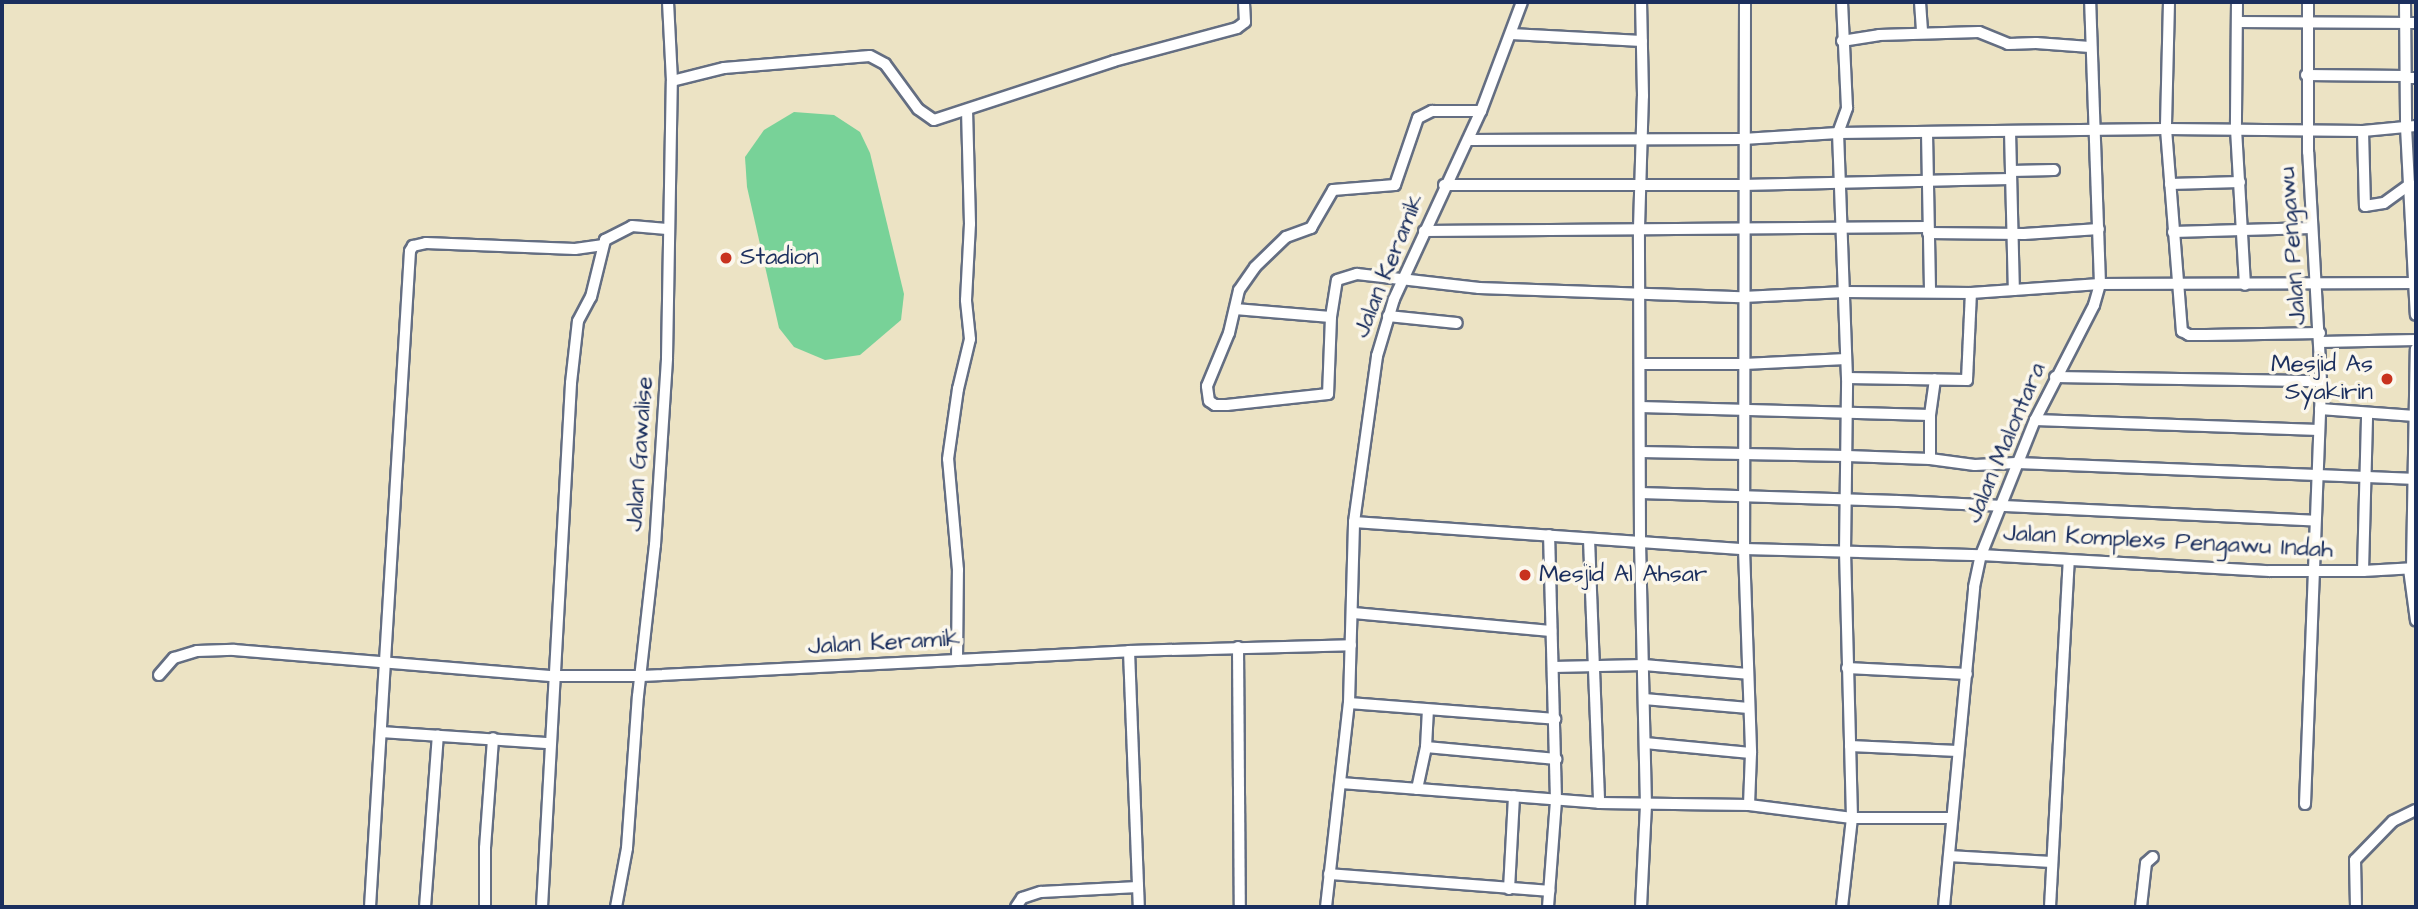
<!DOCTYPE html>
<html>
<head>
<meta charset="utf-8">
<style>
	body { margin:0 }
	#map { position:relative; width:2418px; height:909px; overflow:hidden; background:#ece3c4; font-family:"Architects Daughter",sans-serif }
	div>[style] { position:absolute }
	.green>* { inset:0; background:#78d298 }
	.roads { filter:drop-shadow(2px 0 #646e82) drop-shadow(-2px 0 #646e82) drop-shadow(0 2px #646e82) drop-shadow(0 -2px #646e82) }
	.minor>* { height:10px; margin:-5px; padding:0 5px; transform-origin:5px; border-radius:5px; background:#fff }
	.dots>* { width:19px; height:19px; translate:-50% -50%; box-sizing:border-box; border:4px solid #fbf7ec; border-radius:50% }
	span { translate:-50% -50%; white-space:nowrap; text-align:center; line-height:1.15; -webkit-text-stroke:7px #fbf7ec; paint-order:stroke }
	.street-label { font-size:24px; color:#1b2f5e }
	.poi-label { font-size:24px; color:#1b2f5e }
	.left { translate:0 -50%; text-align:left }
	.right { translate:-100% -50%; text-align:right }
	.frame { position:absolute; inset:0; border:4px solid #1b2f5e; pointer-events:none }
</style>
</head>
<body>
<div id="map">
	<div class="green">
		<i style="clip-path:polygon(794px 112px,834px 115px,860px 132px,870px 153px,904px 294px,901px 320px,860px 355px,825px 360px,794px 347px,779px 328px,747px 187px,745px 157px,764px 130px)"></i>
	</div>
	<div class="roads">
		<div class="minor">
			<i style="left:1745px;top:2px;width:547px;rotate:90.1deg"></i>
			<i style="left:1744px;top:549px;width:204px;rotate:88deg"></i>
			<i style="left:1751px;top:753px;width:52px;rotate:92.2deg"></i>
			<i style="left:1920px;top:2px;width:31px;rotate:86deg"></i>
			<i style="left:2169px;top:2px;width:127px;rotate:91.4deg"></i>
			<i style="left:2166px;top:129px;width:203px;rotate:85.5deg"></i>
			<i style="left:2182px;top:331px;width:8px;rotate:30deg"></i>
			<i style="left:2189px;top:335px;width:17px"></i>
			<i style="left:2206px;top:335px;width:114px;rotate:-1deg"></i>
			<i style="left:2237px;top:2px;width:127px;rotate:90.5deg"></i>
			<i style="left:2236px;top:129px;width:156px;rotate:86.7deg"></i>
			<i style="left:2405px;top:2px;width:125px;rotate:89.5deg"></i>
			<i style="left:2406px;top:127px;width:188px;rotate:87deg"></i>
			<i style="left:2237px;top:22px;width:179px;rotate:0.3deg"></i>
			<i style="left:1511px;top:34px;width:131px;rotate:3.1deg"></i>
			<i style="left:1842px;top:41px;width:37px;rotate:-9deg"></i>
			<i style="left:1879px;top:35px;width:100px;rotate:-1.7deg"></i>
			<i style="left:1979px;top:32px;width:31px;rotate:22deg"></i>
			<i style="left:2008px;top:44px;width:28px;rotate:-2deg"></i>
			<i style="left:2036px;top:43px;width:54px;rotate:4.2deg"></i>
			<i style="left:2306px;top:75px;width:99px;rotate:0.6deg"></i>
			<i style="left:2405px;top:78px;width:11px"></i>
			<i style="left:672px;top:81px;width:54px;rotate:-14deg"></i>
			<i style="left:724px;top:68px;width:146px;rotate:-4.7deg"></i>
			<i style="left:870px;top:56px;width:17px;rotate:28deg"></i>
			<i style="left:885px;top:64px;width:56px;rotate:53.7deg"></i>
			<i style="left:918px;top:109px;width:19px;rotate:35deg"></i>
			<i style="left:934px;top:120px;width:189px;rotate:-18.1deg"></i>
			<i style="left:1114px;top:61px;width:127px;rotate:-15deg"></i>
			<i style="left:1237px;top:28px;width:10px;rotate:-37deg"></i>
			<i style="left:1245px;top:22px;width:20px;rotate:-93deg"></i>
			<i style="left:2010px;top:131px;width:159px;rotate:88.6deg"></i>
			<i style="left:2363px;top:131px;width:75px;rotate:88.5deg"></i>
			<i style="left:2365px;top:206px;width:19px;rotate:-9deg"></i>
			<i style="left:2384px;top:203px;width:32px;rotate:-36deg"></i>
			<i style="left:1927px;top:133px;width:159px;rotate:88.9deg"></i>
			<i style="left:1468px;top:140px;width:275px;rotate:-0.2deg"></i>
			<i style="left:1743px;top:139px;width:95px;rotate:-3.6deg"></i>
			<i style="left:1838px;top:133px;width:328px;rotate:-0.7deg"></i>
			<i style="left:2166px;top:129px;width:197px;rotate:0.6deg"></i>
			<i style="left:2363px;top:131px;width:53px;rotate:-5.4deg"></i>
			<i style="left:2011px;top:171px;width:43px;rotate:-1.3deg"></i>
			<i style="left:2170px;top:184px;width:70px;rotate:-1.6deg"></i>
			<i style="left:1444px;top:185px;width:298px"></i>
			<i style="left:1742px;top:185px;width:269px;rotate:-1.3deg"></i>
			<i style="left:1424px;top:231px;width:504px;rotate:-0.45deg"></i>
			<i style="left:2173px;top:232px;width:139px;rotate:-1.6deg"></i>
			<i style="left:1928px;top:233px;width:96px;rotate:0.6deg"></i>
			<i style="left:2024px;top:234px;width:75px;rotate:-3.8deg"></i>
			<i style="left:1235px;top:309px;width:96px;rotate:4.8deg"></i>
			<i style="left:1331px;top:317px;width:37px;rotate:-81deg"></i>
			<i style="left:1337px;top:280px;width:21px;rotate:-17deg"></i>
			<i style="left:1357px;top:274px;width:123px;rotate:6.5deg"></i>
			<i style="left:1479px;top:288px;width:264px;rotate:2deg"></i>
			<i style="left:1743px;top:297px;width:102px;rotate:-2.8deg"></i>
			<i style="left:1845px;top:292px;width:126px;rotate:0.5deg"></i>
			<i style="left:1971px;top:293px;width:129px;rotate:-4deg"></i>
			<i style="left:2100px;top:284px;width:316px;rotate:-0.2deg"></i>
			<i style="left:1388px;top:316px;width:69px;rotate:5.8deg"></i>
			<i style="left:1331px;top:317px;width:77px;rotate:92.2deg"></i>
			<i style="left:1328px;top:394px;width:102px;rotate:173.8deg"></i>
			<i style="left:1227px;top:405px;width:12px;rotate:180deg"></i>
			<i style="left:1215px;top:405px;width:7px;rotate:-146deg"></i>
			<i style="left:1209px;top:401px;width:15px;rotate:-98deg"></i>
			<i style="left:1207px;top:386px;width:57px;rotate:-67.5deg"></i>
			<i style="left:1229px;top:333px;width:44px;rotate:-76.9deg"></i>
			<i style="left:1239px;top:290px;width:28px;rotate:-55deg"></i>
			<i style="left:1255px;top:267px;width:43px;rotate:-44.1deg"></i>
			<i style="left:1286px;top:237px;width:27px;rotate:-20deg"></i>
			<i style="left:1311px;top:228px;width:44px;rotate:-59.9deg"></i>
			<i style="left:1333px;top:190px;width:62px;rotate:-4.6deg"></i>
			<i style="left:1395px;top:185px;width:71px;rotate:-71.1deg"></i>
			<i style="left:1418px;top:118px;width:16px;rotate:-27deg"></i>
			<i style="left:1432px;top:111px;width:49px"></i>
			<i style="left:2320px;top:342px;width:96px;rotate:-1.2deg"></i>
			<i style="left:1640px;top:364px;width:104px"></i>
			<i style="left:1744px;top:364px;width:102px;rotate:-2.8deg"></i>
			<i style="left:2055px;top:377px;width:266px;rotate:0.9deg"></i>
			<i style="left:1847px;top:378px;width:120px;rotate:1deg"></i>
			<i style="left:1967px;top:380px;width:87px;rotate:-87.4deg"></i>
			<i style="left:1640px;top:407px;width:290px;rotate:1.6deg"></i>
			<i style="left:1930px;top:415px;width:36px;rotate:-82deg"></i>
			<i style="left:2320px;top:409px;width:95px;rotate:4.2deg"></i>
			<i style="left:1930px;top:415px;width:44px;rotate:90deg"></i>
			<i style="left:2035px;top:420px;width:284px;rotate:2deg"></i>
			<i style="left:1640px;top:452px;width:207px;rotate:1.1deg"></i>
			<i style="left:1847px;top:456px;width:83px;rotate:2.1deg"></i>
			<i style="left:1930px;top:459px;width:45px;rotate:7.6deg"></i>
			<i style="left:1975px;top:465px;width:41px;rotate:-2.8deg"></i>
			<i style="left:2016px;top:463px;width:396px;rotate:2.3deg"></i>
			<i style="left:1640px;top:493px;width:258px;rotate:1.8deg"></i>
			<i style="left:1898px;top:501px;width:417px;rotate:2.7deg"></i>
			<i style="left:1354px;top:522px;width:391px;rotate:4deg"></i>
			<i style="left:1744px;top:549px;width:237px;rotate:1.5deg"></i>
			<i style="left:1981px;top:555px;width:289px;rotate:3.2deg"></i>
			<i style="left:2270px;top:571px;width:93px"></i>
			<i style="left:2363px;top:571px;width:53px;rotate:-3.2deg"></i>
			<i style="left:1589px;top:539px;width:264px;rotate:87.8deg"></i>
			<i style="left:2412px;top:568px;width:219px;rotate:-89deg"></i>
			<i style="left:2409px;top:569px;width:52px;rotate:82.3deg"></i>
			<i style="left:2363px;top:571px;width:158px;rotate:-88.5deg"></i>
			<i style="left:1353px;top:613px;width:199px;rotate:5.2deg"></i>
			<i style="left:1238px;top:647px;width:260px;rotate:89.6deg"></i>
			<i style="left:1129px;top:651px;width:256px;rotate:87.8deg"></i>
			<i style="left:957px;top:660px;width:90px;rotate:-89.4deg"></i>
			<i style="left:958px;top:570px;width:111px;rotate:-95.1deg"></i>
			<i style="left:948px;top:459px;width:71px;rotate:-81.9deg"></i>
			<i style="left:958px;top:389px;width:51px;rotate:-76.5deg"></i>
			<i style="left:970px;top:339px;width:39px;rotate:-96deg"></i>
			<i style="left:966px;top:300px;width:76px;rotate:-87deg"></i>
			<i style="left:970px;top:224px;width:113px;rotate:-91.5deg"></i>
			<i style="left:1553px;top:667px;width:91px;rotate:-1.3deg"></i>
			<i style="left:1644px;top:665px;width:104px;rotate:4.9deg"></i>
			<i style="left:1847px;top:668px;width:120px;rotate:2.9deg"></i>
			<i style="left:159px;top:675px;width:23px;rotate:-49deg"></i>
			<i style="left:174px;top:658px;width:24px;rotate:-17deg"></i>
			<i style="left:197px;top:651px;width:37px;rotate:-2deg"></i>
			<i style="left:234px;top:650px;width:320px;rotate:4.7deg"></i>
			<i style="left:553px;top:676px;width:89px"></i>
			<i style="left:642px;top:676px;width:488px;rotate:-2.9deg"></i>
			<i style="left:1129px;top:651px;width:222px;rotate:-1.5deg"></i>
			<i style="left:1644px;top:699px;width:105px;rotate:4.9deg"></i>
			<i style="left:1349px;top:703px;width:207px;rotate:4.4deg"></i>
			<i style="left:382px;top:732px;width:167px;rotate:3.8deg"></i>
			<i style="left:1645px;top:743px;width:106px;rotate:5.4deg"></i>
			<i style="left:1850px;top:746px;width:108px;rotate:2.7deg"></i>
			<i style="left:1426px;top:747px;width:131px;rotate:5.3deg"></i>
			<i style="left:1341px;top:783px;width:259px;rotate:4.4deg"></i>
			<i style="left:1599px;top:803px;width:150px;rotate:0.8deg"></i>
			<i style="left:1749px;top:805px;width:104px;rotate:7.2deg"></i>
			<i style="left:1852px;top:818px;width:100px"></i>
			<i style="left:1417px;top:789px;width:43px;rotate:-77.9deg"></i>
			<i style="left:1426px;top:747px;width:36px;rotate:-87deg"></i>
			<i style="left:2305px;top:804px;width:423px;rotate:-87.8deg"></i>
			<i style="left:2321px;top:381px;width:229px;rotate:-93.2deg"></i>
			<i style="left:2308px;top:152px;width:150px;rotate:-90deg"></i>
			<i style="left:1949px;top:856px;width:102px;rotate:3.4deg"></i>
			<i style="left:1329px;top:874px;width:221px;rotate:4.4deg"></i>
			<i style="left:1509px;top:889px;width:93px;rotate:-86.9deg"></i>
			<i style="left:370px;top:907px;width:657px;rotate:-86.51deg"></i>
			<i style="left:410px;top:251px;width:6px;rotate:-59deg"></i>
			<i style="left:413px;top:246px;width:13px;rotate:-13deg"></i>
			<i style="left:426px;top:243px;width:149px;rotate:2.3deg"></i>
			<i style="left:575px;top:249px;width:27px;rotate:-8deg"></i>
			<i style="left:425px;top:907px;width:172px;rotate:-85.7deg"></i>
			<i style="left:485px;top:907px;width:59px;rotate:-90deg"></i>
			<i style="left:485px;top:848px;width:110px;rotate:-85.8deg"></i>
			<i style="left:542px;top:907px;width:525px;rotate:-86.83deg"></i>
			<i style="left:571px;top:383px;width:62px;rotate:-83.6deg"></i>
			<i style="left:578px;top:321px;width:27px;rotate:-62deg"></i>
			<i style="left:591px;top:297px;width:59px;rotate:-76.2deg"></i>
			<i style="left:605px;top:240px;width:30px;rotate:-27deg"></i>
			<i style="left:632px;top:226px;width:35px;rotate:5deg"></i>
			<i style="left:616px;top:907px;width:60px;rotate:-79.4deg"></i>
			<i style="left:627px;top:848px;width:152px;rotate:-85.9deg"></i>
			<i style="left:638px;top:696px;width:152px;rotate:-83.6deg"></i>
			<i style="left:655px;top:545px;width:187px;rotate:-86.3deg"></i>
			<i style="left:667px;top:358px;width:277px;rotate:-89deg"></i>
			<i style="left:672px;top:81px;width:79px;rotate:-92.9deg"></i>
			<i style="left:1016px;top:907px;width:11px;rotate:-56deg"></i>
			<i style="left:1022px;top:898px;width:20px;rotate:-18deg"></i>
			<i style="left:1041px;top:892px;width:97px;rotate:-3deg"></i>
			<i style="left:1326px;top:907px;width:205px;rotate:-83.6deg"></i>
			<i style="left:1349px;top:703px;width:181px;rotate:-88.4deg"></i>
			<i style="left:1354px;top:522px;width:168px;rotate:-82.1deg"></i>
			<i style="left:1377px;top:356px;width:59px;rotate:-73.4deg"></i>
			<i style="left:1394px;top:299px;width:207px;rotate:-65.2deg"></i>
			<i style="left:1481px;top:111px;width:116px;rotate:-69.4deg"></i>
			<i style="left:1548px;top:907px;width:107px;rotate:-85.7deg"></i>
			<i style="left:1556px;top:800px;width:265px;rotate:-91.5deg"></i>
			<i style="left:1641px;top:907px;width:101px;rotate:-87.2deg"></i>
			<i style="left:1646px;top:806px;width:264px;rotate:-91.3deg"></i>
			<i style="left:1640px;top:542px;width:314px;rotate:-90.2deg"></i>
			<i style="left:1639px;top:228px;width:132px;rotate:-88.3deg"></i>
			<i style="left:1643px;top:96px;width:94px;rotate:-91.2deg"></i>
			<i style="left:1842px;top:907px;width:90px;rotate:-83.6deg"></i>
			<i style="left:1852px;top:818px;width:265px;rotate:-91.5deg"></i>
			<i style="left:1845px;top:553px;width:175px;rotate:-89.3deg"></i>
			<i style="left:1847px;top:378px;width:245px;rotate:-92.1deg"></i>
			<i style="left:1838px;top:133px;width:27px;rotate:-70deg"></i>
			<i style="left:1847px;top:108px;width:106px;rotate:-92.7deg"></i>
			<i style="left:1944px;top:907px;width:321px;rotate:-84.6deg"></i>
			<i style="left:1974px;top:587px;width:33px;rotate:-78deg"></i>
			<i style="left:1981px;top:555px;width:145px;rotate:-68.2deg"></i>
			<i style="left:2035px;top:420px;width:129px;rotate:-62.8deg"></i>
			<i style="left:2094px;top:305px;width:22px;rotate:-74deg"></i>
			<i style="left:2100px;top:284px;width:282px;rotate:-92deg"></i>
			<i style="left:2050px;top:907px;width:347px;rotate:-86.9deg"></i>
			<i style="left:2141px;top:907px;width:44px;rotate:-83.5deg"></i>
			<i style="left:2146px;top:863px;width:9px;rotate:-41deg"></i>
			<i style="left:2356px;top:907px;width:47px;rotate:-91.2deg"></i>
			<i style="left:2355px;top:860px;width:54px;rotate:-45.7deg"></i>
			<i style="left:2393px;top:821px;width:25px;rotate:-26deg"></i>
		</div>
	</div>
	<div class="dots">
		<i style="left:726px;top:258px;background:#c8321e"></i>
		<i style="left:2387px;top:379px;background:#c8321e"></i>
		<i style="left:1525px;top:575px;background:#c8321e"></i>
	</div>
	<div class="street-label">
		<span style="left:2293px;top:246px;rotate:-94deg">Jalan Pengawu</span>
		<span style="left:1389px;top:266px;rotate:-68deg">Jalan Keramik</span>
		<span style="left:2006px;top:443px;rotate:-67deg">Jalan Malontara</span>
		<span style="left:640px;top:454px;rotate:-86deg">Jalan Gawalise</span>
		<span style="left:2168px;top:542px;rotate:3deg">Jalan Komplexs Pengawu Indah</span>
		<span style="left:884px;top:643px;rotate:-3deg">Jalan Keramik</span>
	</div>
	<div class="poi-label">
		<span class="left" style="left:740px;top:258px">Stadion</span>
		<span class="right" style="left:2373px;top:379px">Mesjid As<br>Syakirin</span>
		<span class="left" style="left:1539px;top:575px">Mesjid Al Ahsar</span>
	</div>
	<div class="frame"></div>
</div>
</body>
</html>
